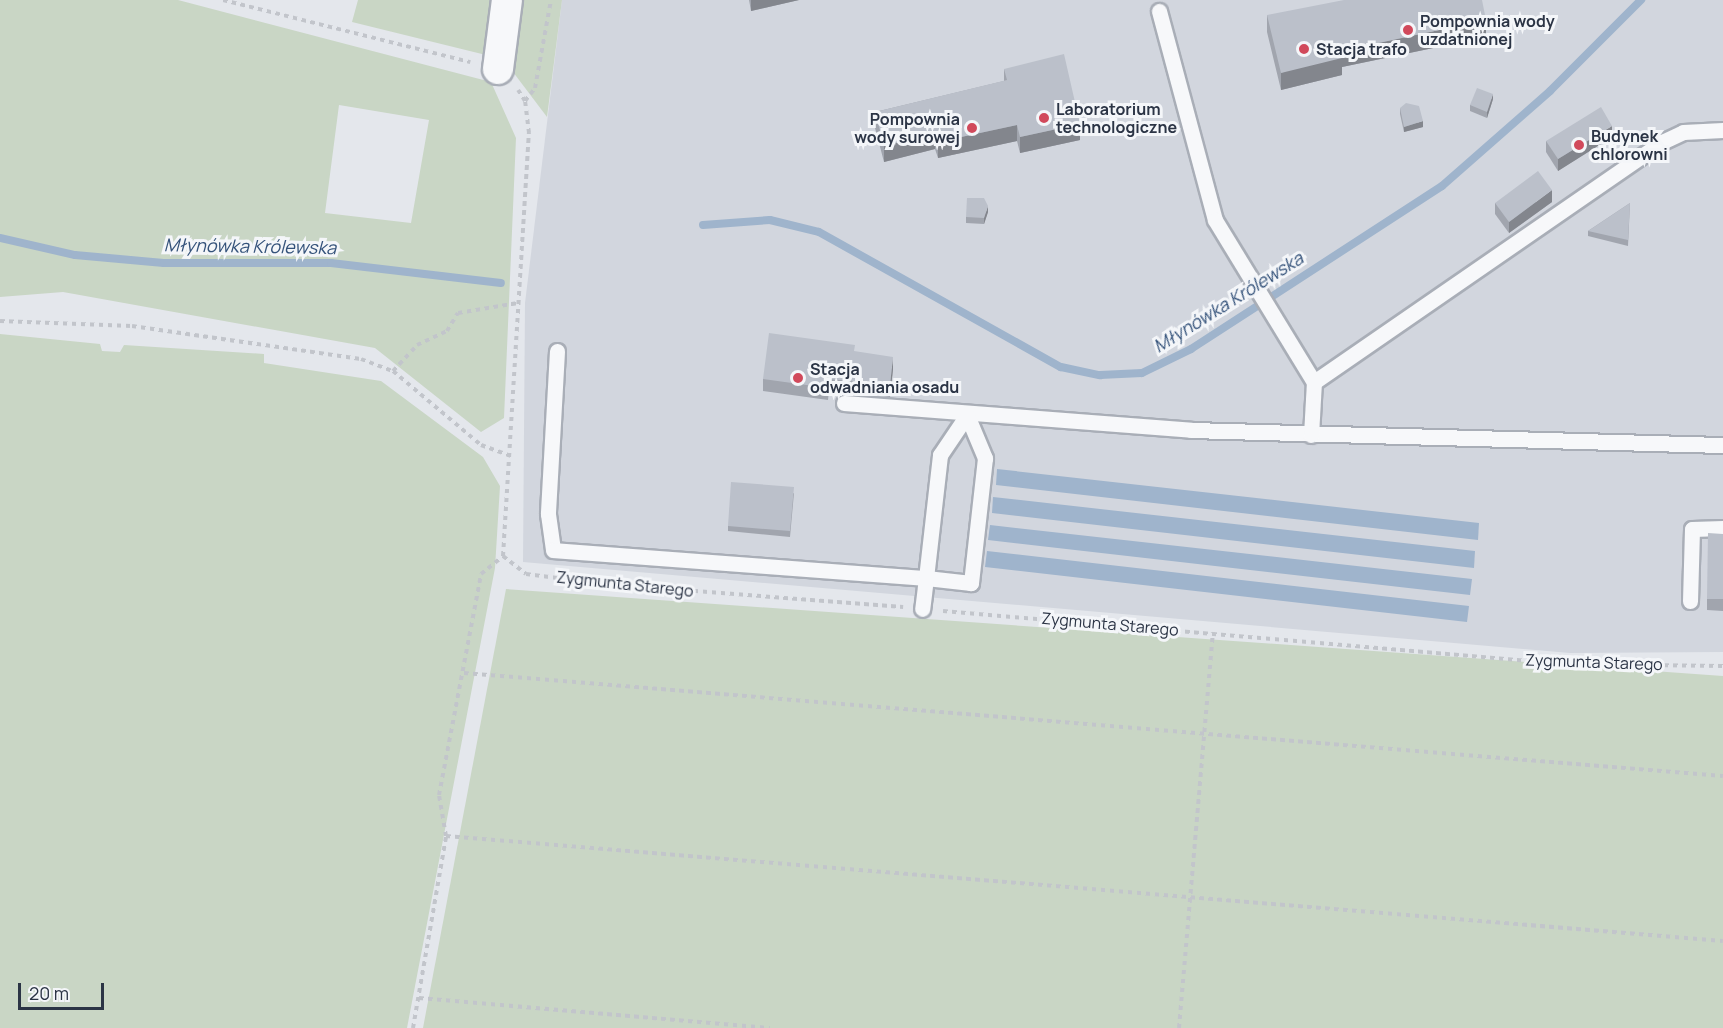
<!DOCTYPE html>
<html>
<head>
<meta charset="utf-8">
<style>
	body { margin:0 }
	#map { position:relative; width:1723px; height:1028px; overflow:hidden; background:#e4e7ec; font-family:Manrope,sans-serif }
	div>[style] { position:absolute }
	.built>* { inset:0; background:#d2d6de }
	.green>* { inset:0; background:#c9d6c5 }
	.water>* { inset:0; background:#9fb4cc }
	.stream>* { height:8px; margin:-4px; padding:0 4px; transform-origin:4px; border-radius:4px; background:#9fb4cc }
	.path>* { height:4px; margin-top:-2px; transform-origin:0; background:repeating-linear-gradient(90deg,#c2c5cb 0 4.5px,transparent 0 9px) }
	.roads { filter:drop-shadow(2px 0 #a9aeb7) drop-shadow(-2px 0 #a9aeb7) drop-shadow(0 2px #a9aeb7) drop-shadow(0 -2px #a9aeb7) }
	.lane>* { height:15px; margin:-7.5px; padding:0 7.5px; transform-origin:7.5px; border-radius:7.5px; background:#f7f8fa }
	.street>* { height:30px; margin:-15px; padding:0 15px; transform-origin:15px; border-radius:15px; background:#f7f8fa }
	.wall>* { inset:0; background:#a1a5ae }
	.shaded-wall>* { inset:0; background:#83868d }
	.building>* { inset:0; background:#bbc0ca }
	.dots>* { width:16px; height:16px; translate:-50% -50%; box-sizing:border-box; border:3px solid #f4f6f9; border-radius:50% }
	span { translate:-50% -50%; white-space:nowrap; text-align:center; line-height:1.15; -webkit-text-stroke:6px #f4f6f9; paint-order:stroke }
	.poi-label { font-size:16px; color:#2b3445; font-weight:700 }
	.left { translate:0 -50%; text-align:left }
	.right { translate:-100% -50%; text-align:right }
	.street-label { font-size:16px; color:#2b3445 }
	.water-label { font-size:18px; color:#34527a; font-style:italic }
	.scale { position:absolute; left:18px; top:983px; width:86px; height:27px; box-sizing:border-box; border:3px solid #2b3445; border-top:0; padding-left:8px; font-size:18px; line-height:21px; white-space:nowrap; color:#2b3445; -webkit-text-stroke:4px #f4f6f9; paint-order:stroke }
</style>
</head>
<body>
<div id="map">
	<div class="built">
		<i style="clip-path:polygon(562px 0,1723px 0,1723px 652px,1570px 653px,523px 562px,525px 303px)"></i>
	</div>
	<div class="green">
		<i style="clip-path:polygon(evenodd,0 0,178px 0,491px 82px,516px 138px,504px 418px,481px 432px,375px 348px,63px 292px,0 297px,0 0,339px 105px,429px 120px,411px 223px,325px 213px,339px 105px)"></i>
		<i style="clip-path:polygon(358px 0,494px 0,486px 55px,352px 22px)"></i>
		<i style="clip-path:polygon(520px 0,562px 0,547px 117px,510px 68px)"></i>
		<i style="clip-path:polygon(0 334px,100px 344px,102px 351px,120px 352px,124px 345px,264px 354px,264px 363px,381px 381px,483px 457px,500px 486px,495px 568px,407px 1028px,0 1028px)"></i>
		<i style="clip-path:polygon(506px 589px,1723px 676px,1723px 1028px,423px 1028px)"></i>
	</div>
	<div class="water">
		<i style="clip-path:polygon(997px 469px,1479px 523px,1478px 540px,996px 485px)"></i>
		<i style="clip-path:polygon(993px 497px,1475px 551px,1474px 568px,992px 513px)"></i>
		<i style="clip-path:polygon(990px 525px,1472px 579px,1470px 595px,988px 540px)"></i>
		<i style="clip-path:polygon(987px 551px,1469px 606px,1467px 622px,985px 567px)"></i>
	</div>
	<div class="stream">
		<i style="left:703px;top:225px;width:67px;rotate:-4.3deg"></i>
		<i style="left:770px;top:220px;width:50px;rotate:13.8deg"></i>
		<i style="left:819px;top:232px;width:277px;rotate:29.2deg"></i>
		<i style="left:1061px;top:367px;width:40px;rotate:12deg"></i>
		<i style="left:1100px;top:375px;width:42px;rotate:-2.7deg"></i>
		<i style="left:1142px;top:373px;width:55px;rotate:-26.1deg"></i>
		<i style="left:1191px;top:349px;width:299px;rotate:-33deg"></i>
		<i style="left:1442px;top:186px;width:144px;rotate:-41.3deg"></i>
		<i style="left:1550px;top:91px;width:129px;rotate:-45deg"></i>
		<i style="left:0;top:238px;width:77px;rotate:12.8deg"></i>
		<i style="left:75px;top:255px;width:89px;rotate:5.1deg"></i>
		<i style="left:164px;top:263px;width:167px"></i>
		<i style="left:331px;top:263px;width:171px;rotate:6.7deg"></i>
	</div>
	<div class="path">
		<i style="left:223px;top:0;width:255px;rotate:14.1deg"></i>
		<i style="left:525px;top:101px;width:16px;rotate:-52deg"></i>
		<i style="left:535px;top:88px;width:89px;rotate:-79.7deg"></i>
		<i style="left:0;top:321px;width:132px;rotate:2.2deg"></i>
		<i style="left:132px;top:326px;width:231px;rotate:8.2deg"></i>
		<i style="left:361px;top:359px;width:34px;rotate:21deg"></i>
		<i style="left:393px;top:371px;width:115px;rotate:40.1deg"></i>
		<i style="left:481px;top:445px;width:33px;rotate:20deg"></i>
		<i style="left:393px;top:371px;width:35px;rotate:-47deg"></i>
		<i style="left:417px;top:345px;width:33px;rotate:-25deg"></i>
		<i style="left:447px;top:331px;width:21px;rotate:-59deg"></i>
		<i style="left:458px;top:313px;width:61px;rotate:-9.5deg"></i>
		<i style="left:503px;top:556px;width:29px;rotate:38deg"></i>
		<i style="left:526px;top:574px;width:79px;rotate:7.3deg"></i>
		<i style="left:604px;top:584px;width:300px;rotate:4.4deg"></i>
		<i style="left:943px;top:611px;width:624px;rotate:4.87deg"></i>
		<i style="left:1565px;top:664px;width:158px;rotate:0.7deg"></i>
		<i style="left:464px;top:673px;width:1263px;rotate:4.68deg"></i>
		<i style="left:446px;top:836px;width:1281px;rotate:4.7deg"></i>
		<i style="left:419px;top:998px;width:352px;rotate:4.9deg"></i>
		<i style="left:413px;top:1028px;width:195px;rotate:-80.2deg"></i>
		<i style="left:446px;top:836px;width:42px;rotate:-99.7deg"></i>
		<i style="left:439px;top:795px;width:225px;rotate:-79.2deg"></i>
		<i style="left:481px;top:574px;width:28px;rotate:-39deg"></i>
		<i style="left:503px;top:556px;width:424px;rotate:-86.5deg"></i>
		<i style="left:529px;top:133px;width:32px;rotate:-97deg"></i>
		<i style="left:525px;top:101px;width:13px;rotate:-122deg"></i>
		<i style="left:1179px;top:1028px;width:397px;rotate:-85.1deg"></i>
	</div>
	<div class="roads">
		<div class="lane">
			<i style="left:1159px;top:11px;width:216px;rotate:75deg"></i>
			<i style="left:1215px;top:220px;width:190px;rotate:58.6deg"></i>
			<i style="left:557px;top:351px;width:163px;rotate:93.2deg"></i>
			<i style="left:548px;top:514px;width:36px;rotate:82deg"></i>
			<i style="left:553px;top:550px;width:374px;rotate:4.3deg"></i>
			<i style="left:926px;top:578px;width:31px;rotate:97deg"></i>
			<i style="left:844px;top:403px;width:348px;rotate:4.4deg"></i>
			<i style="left:1191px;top:430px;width:532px;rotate:1.62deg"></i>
			<i style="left:967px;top:415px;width:47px;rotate:67.3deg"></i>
			<i style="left:985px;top:458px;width:126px;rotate:96.4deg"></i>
			<i style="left:971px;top:583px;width:45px;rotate:-173.7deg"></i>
			<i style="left:926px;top:578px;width:124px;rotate:-83.5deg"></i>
			<i style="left:940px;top:455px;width:48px;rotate:-56deg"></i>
			<i style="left:1311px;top:435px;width:53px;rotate:-86.8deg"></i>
			<i style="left:1314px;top:382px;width:423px;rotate:-34.6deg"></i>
			<i style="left:1662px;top:142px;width:23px;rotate:-25deg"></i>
			<i style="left:1683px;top:132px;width:40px;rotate:-2.9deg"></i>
			<i style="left:1690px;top:601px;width:72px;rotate:-88.4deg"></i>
			<i style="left:1692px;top:529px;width:31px;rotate:-2deg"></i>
		</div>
		<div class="street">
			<i style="left:498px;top:69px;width:70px;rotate:-82.6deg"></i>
		</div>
	</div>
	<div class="wall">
		<i style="clip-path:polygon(749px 0,799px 0,751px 11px)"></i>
		<i style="clip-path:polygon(1267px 15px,1486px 37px,1342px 67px,1342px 75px,1281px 90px,1267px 32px)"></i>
		<i style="clip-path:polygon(1004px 69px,1080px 140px,1020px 153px,1017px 141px,938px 158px,935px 149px,884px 162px,875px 128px,875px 112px,1004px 81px)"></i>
		<i style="clip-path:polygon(1493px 99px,1487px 118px,1470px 111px,1470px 105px)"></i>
		<i style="clip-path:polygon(1400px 108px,1423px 127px,1404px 132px,1400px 114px)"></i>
		<i style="clip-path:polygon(1612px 137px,1558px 171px,1546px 152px,1546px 141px)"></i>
		<i style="clip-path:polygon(1552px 202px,1509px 233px,1495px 214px,1495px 203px)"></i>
		<i style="clip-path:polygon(1630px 203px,1628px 246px,1588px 236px,1588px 231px)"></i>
		<i style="clip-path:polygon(988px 212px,984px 224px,966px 223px,966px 217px)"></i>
		<i style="clip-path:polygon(855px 352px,893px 369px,890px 397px,829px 390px,828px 400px,763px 391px,763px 379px)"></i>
		<i style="clip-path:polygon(794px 493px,790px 537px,728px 531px,728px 526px)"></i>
		<i style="clip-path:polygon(1723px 534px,1723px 611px,1707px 610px,1707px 599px)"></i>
	</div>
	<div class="shaded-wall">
		<i style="clip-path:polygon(751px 0,799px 0,751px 11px)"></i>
		<i style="clip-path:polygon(1486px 20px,1486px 37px,1342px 67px,1342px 75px,1281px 90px,1281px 73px,1341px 51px)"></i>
		<i style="clip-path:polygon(1493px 94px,1493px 99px,1487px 118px,1487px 112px)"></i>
		<i style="clip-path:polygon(1423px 121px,1423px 127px,1404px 132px,1404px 127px)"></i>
		<i style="clip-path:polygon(1080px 124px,1080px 140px,1020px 153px,1020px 137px)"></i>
		<i style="clip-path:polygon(1017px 125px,1017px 141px,938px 158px,938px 142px)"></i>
		<i style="clip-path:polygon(1612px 126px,1612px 137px,1558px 171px,1558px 159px)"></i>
		<i style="clip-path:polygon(935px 133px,935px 149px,884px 162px,884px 146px)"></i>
		<i style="clip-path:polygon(1552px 190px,1552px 202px,1509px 233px,1509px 222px)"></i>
		<i style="clip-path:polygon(988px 206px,988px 212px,984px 224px,984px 218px)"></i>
		<i style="clip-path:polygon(893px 357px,893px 369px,890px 397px,890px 385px)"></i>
	</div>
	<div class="building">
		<i style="clip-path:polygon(1344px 0,1482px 0,1486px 20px,1341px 51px,1342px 58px,1281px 73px,1267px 15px)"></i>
		<i style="clip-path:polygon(1064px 54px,1080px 124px,1020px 137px,1017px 125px,938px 142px,935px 133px,884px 146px,875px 112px,1007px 80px,1004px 69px)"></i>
		<i style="clip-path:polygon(1477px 88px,1493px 94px,1487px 112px,1470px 105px)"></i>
		<i style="clip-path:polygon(1406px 103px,1419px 106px,1423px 121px,1404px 127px,1400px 108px)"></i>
		<i style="clip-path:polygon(1601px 107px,1612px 126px,1558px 159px,1546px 141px)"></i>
		<i style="clip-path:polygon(1538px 171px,1552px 190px,1509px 222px,1495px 203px)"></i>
		<i style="clip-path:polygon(967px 198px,984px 198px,988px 206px,984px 218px,966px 217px)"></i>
		<i style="clip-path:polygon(1630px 203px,1628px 240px,1588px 231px)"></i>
		<i style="clip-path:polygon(769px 333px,855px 345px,854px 351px,893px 357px,890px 385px,829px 379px,828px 388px,763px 379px)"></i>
		<i style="clip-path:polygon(731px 482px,794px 487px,790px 531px,728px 526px)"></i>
		<i style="clip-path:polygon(1708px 533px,1723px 534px,1723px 599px,1707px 599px)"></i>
	</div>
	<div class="dots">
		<i style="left:1408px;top:30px;background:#d1495b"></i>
		<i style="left:1304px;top:49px;background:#d1495b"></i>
		<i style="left:1044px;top:118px;background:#d1495b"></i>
		<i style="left:972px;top:128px;background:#d1495b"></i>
		<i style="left:1579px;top:145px;background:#d1495b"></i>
		<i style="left:798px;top:378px;background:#d1495b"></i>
	</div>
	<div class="poi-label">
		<span class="left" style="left:1420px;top:30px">Pompownia wody<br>uzdatnionej</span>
		<span class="left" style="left:1316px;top:49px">Stacja trafo</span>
		<span class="left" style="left:1056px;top:118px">Laboratorium<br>technologiczne</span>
		<span class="right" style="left:960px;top:128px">Pompownia<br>wody surowej</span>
		<span class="left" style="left:1591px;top:145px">Budynek<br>chlorowni</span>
		<span class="left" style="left:810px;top:378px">Stacja<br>odwadniania osadu</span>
	</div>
	<div class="street-label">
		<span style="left:625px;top:584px;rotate:6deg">Zygmunta Starego</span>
		<span style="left:1110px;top:624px;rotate:5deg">Zygmunta Starego</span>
		<span style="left:1594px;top:662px;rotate:2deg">Zygmunta Starego</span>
	</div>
	<div class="water-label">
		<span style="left:250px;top:246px;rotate:1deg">Młynówka Królewska</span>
		<span style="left:1228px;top:302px;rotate:-32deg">Młynówka Królewska</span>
	</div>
	<div class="scale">20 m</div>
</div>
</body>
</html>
